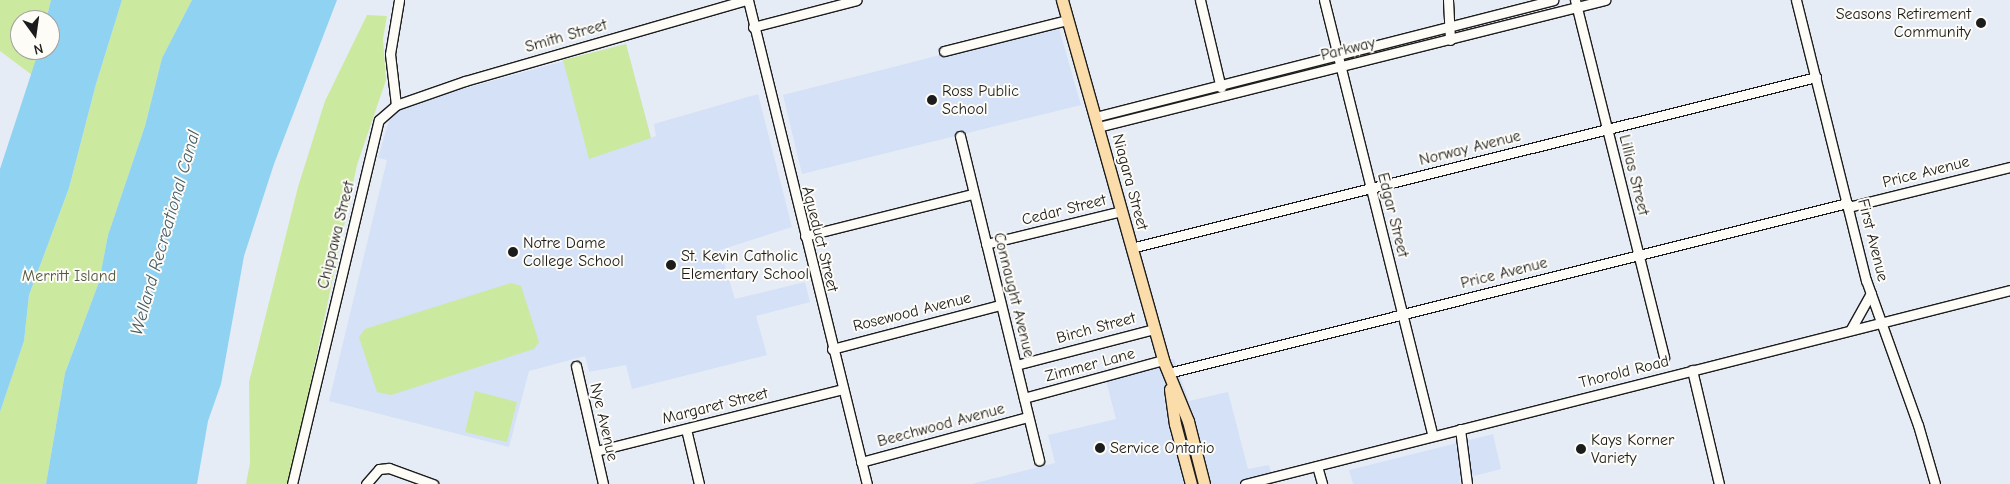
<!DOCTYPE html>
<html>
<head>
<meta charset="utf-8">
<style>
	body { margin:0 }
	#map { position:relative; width:2010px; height:484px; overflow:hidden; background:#e5ecf6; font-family:"Comic Neue",sans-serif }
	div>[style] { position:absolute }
	.built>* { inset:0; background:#d4e1f6 }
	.green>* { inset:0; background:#cce9a0 }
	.water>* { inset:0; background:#90d2f1 }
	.roads { filter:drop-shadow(1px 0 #1c1c1c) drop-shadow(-1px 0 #1c1c1c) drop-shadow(0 1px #1c1c1c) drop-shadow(0 -1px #1c1c1c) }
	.minor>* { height:9px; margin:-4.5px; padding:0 4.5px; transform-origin:4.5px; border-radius:4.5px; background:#fdfcf7 }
	.major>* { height:11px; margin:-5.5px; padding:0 5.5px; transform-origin:5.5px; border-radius:5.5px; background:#fbddab }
	.dots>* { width:14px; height:14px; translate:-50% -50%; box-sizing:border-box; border:2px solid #fdfcf7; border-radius:50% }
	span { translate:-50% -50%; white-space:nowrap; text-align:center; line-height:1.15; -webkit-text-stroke:4px #fdfcf7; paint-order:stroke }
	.poi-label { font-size:16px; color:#1c1c1c }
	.right { translate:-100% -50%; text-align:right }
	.left { translate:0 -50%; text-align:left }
	.street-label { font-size:16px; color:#1c1c1c }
	.park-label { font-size:16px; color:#515a44 }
	.water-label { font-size:18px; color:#455c67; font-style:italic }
	.north { position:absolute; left:10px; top:10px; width:50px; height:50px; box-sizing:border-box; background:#fdfcf7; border:1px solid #a3a29f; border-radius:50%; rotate:166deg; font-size:14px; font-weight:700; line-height:20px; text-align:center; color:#1c1c1c }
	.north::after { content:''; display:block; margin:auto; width:18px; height:22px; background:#1c1c1c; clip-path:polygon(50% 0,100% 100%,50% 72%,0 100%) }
</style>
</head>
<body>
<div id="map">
	<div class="built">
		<i style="clip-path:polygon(1058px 25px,1081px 105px,802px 174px,783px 95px)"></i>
		<i style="clip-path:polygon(626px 44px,651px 138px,656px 136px,654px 124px,758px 94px,792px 227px,720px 250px,735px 299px,805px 282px,810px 302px,756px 316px,767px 355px,632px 389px,626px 365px,589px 372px,585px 356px,529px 371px,509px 447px,329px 401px,387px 160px,378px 158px,390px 117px,408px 104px)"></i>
		<i style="clip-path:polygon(1174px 359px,1189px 401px,1228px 392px,1248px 469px,1269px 465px,1274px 484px,972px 484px,1055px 463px,1048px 435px,1116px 419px,1105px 377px)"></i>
		<i style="clip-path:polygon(1493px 434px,1501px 469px,1459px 480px,1460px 484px,1353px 484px,1349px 470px)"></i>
	</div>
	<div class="green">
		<i style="clip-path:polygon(0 0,51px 0,46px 20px,20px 20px,20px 50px,39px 50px,32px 75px,0 51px)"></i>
		<i style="clip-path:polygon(122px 0,192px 0,162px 58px,145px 126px,108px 235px,99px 282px,65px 373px,46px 484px,0 484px,0 412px,24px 341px,29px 295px,69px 188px,96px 84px)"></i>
		<i style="clip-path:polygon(367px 15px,387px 16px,383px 39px,386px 80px,357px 165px,289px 484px,246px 484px,250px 463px,249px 382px,298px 187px,325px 101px)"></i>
		<i style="clip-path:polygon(626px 44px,651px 138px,589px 159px,563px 60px)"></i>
		<i style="clip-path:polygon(511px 283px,521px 286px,539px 342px,534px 349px,391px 395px,377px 392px,359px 337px,365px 329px)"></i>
		<i style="clip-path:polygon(475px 391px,517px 402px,507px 442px,465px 432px)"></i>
	</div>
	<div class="water">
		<i style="clip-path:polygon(51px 0,122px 0,96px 84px,69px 188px,29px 295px,24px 341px,0 412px,0 169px,39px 50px,50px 50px,50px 20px,46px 20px)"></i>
		<i style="clip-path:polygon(192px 0,337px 0,274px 164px,244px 256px,221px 384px,208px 421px,197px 484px,46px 484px,65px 373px,99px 282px,108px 235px,145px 126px,162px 58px)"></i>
	</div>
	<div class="roads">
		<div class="minor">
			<i style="left:748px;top:0;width:498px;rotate:76.2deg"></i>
			<i style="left:1200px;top:0;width:90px;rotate:76.6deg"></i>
			<i style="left:1324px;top:0;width:449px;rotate:76deg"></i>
			<i style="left:1448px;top:0;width:40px;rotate:87.1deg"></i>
			<i style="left:1575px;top:0;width:368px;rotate:76deg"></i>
			<i style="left:1796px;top:0;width:289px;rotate:76deg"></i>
			<i style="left:1866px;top:280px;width:154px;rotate:70.3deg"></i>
			<i style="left:1918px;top:425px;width:61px;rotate:73.9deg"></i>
			<i style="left:753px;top:27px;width:107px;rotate:-14.6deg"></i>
			<i style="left:944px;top:51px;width:127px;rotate:-14.1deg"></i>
			<i style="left:396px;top:105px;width:51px;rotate:-96.7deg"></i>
			<i style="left:390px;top:54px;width:55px;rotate:-80.5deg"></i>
			<i style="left:1095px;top:117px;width:473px;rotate:-14.3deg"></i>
			<i style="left:1098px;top:127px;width:523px;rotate:-14.06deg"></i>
			<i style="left:960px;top:136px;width:334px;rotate:76.3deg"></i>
			<i style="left:1848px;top:207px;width:167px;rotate:-13.9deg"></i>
			<i style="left:805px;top:236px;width:172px;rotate:-14.1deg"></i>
			<i style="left:986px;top:244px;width:139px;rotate:-13.7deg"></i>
			<i style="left:1131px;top:248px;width:706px;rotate:-14.02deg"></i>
			<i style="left:1851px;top:329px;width:41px;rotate:-60.9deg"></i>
			<i style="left:832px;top:349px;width:174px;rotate:-14.7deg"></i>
			<i style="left:1016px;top:365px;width:143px;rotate:-14.6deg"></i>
			<i style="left:576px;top:366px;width:121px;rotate:77.1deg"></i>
			<i style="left:1692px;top:370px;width:117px;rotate:76.7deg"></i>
			<i style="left:1168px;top:373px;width:700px;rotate:-14.06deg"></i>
			<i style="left:1024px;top:398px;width:144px;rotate:-15.3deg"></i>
			<i style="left:686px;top:429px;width:57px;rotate:76.7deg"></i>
			<i style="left:1460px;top:429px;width:55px;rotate:82.7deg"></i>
			<i style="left:596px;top:451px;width:254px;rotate:-14.1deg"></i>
			<i style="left:861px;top:462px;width:173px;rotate:-15.1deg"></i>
			<i style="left:1317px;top:466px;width:19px;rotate:74deg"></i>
			<i style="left:292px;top:484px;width:374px;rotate:-76.6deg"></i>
			<i style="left:379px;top:120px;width:23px;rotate:-41deg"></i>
			<i style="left:396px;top:105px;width:73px;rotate:-19.2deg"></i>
			<i style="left:465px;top:81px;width:291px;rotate:-16.1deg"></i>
			<i style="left:366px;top:484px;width:20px;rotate:-49deg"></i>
			<i style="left:379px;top:469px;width:10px;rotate:-6deg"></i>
			<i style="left:389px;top:468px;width:47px;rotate:20deg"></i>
			<i style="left:1245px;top:484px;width:789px;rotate:-14.23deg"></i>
		</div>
		<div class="major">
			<i style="left:1062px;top:0;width:374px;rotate:74.3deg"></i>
			<i style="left:1163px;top:360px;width:66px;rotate:67.7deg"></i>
			<i style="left:1188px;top:421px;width:65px;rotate:75.7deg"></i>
			<i style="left:1170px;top:389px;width:35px;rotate:82deg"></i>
			<i style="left:1175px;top:424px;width:62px;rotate:75.1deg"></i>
		</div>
	</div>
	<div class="dots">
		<i style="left:1981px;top:23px;background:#1c1c1c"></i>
		<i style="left:932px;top:100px;background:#1c1c1c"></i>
		<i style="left:513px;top:252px;background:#1c1c1c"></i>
		<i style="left:671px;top:265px;background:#1c1c1c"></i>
		<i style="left:1100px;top:448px;background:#1c1c1c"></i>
		<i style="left:1581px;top:449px;background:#1c1c1c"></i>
	</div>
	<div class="poi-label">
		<span class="right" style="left:1971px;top:23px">Seasons Retirement<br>Community</span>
		<span class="left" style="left:942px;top:100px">Ross Public<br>School</span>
		<span class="left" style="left:523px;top:252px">Notre Dame<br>College School</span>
		<span class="left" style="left:681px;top:265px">St. Kevin Catholic<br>Elementary School</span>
		<span class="left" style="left:1591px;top:449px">Kays Korner<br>Variety</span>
		<span class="left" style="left:1110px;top:448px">Service Ontario</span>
	</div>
	<div class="street-label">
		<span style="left:566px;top:36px;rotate:-16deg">Smith Street</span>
		<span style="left:1348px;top:49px;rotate:-14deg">Parkway</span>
		<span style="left:1470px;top:148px;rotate:-14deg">Norway Avenue</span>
		<span style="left:1926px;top:172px;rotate:-14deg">Price Avenue</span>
		<span style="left:1634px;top:175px;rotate:76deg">Lillias Street</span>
		<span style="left:1130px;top:182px;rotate:75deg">Niagara Street</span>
		<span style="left:1064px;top:210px;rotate:-14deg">Cedar Street</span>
		<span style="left:1393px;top:215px;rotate:76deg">Edgar Street</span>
		<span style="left:336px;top:235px;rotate:-76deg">Chippawa Street</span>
		<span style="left:820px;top:239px;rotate:76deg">Aqueduct Street</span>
		<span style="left:1873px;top:240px;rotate:76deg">First Avenue</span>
		<span style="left:1504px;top:273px;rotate:-14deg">Price Avenue</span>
		<span style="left:1014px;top:295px;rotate:76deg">Connaught Avenue</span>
		<span style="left:912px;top:312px;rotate:-14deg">Rosewood Avenue</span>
		<span style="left:1096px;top:328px;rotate:-15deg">Birch Street</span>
		<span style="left:1090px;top:365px;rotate:-15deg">Zimmer Lane</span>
		<span style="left:1624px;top:372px;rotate:-14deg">Thorold Road</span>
		<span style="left:715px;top:406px;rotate:-14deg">Margaret Street</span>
		<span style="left:604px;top:422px;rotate:77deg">Nye Avenue</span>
		<span style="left:941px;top:425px;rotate:-15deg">Beechwood Avenue</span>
	</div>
	<div class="park-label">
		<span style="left:69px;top:276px">Merritt Island</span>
	</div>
	<div class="water-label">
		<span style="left:166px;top:233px;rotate:-74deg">Welland Recreational Canal</span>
	</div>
	<div class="north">N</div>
</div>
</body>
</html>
